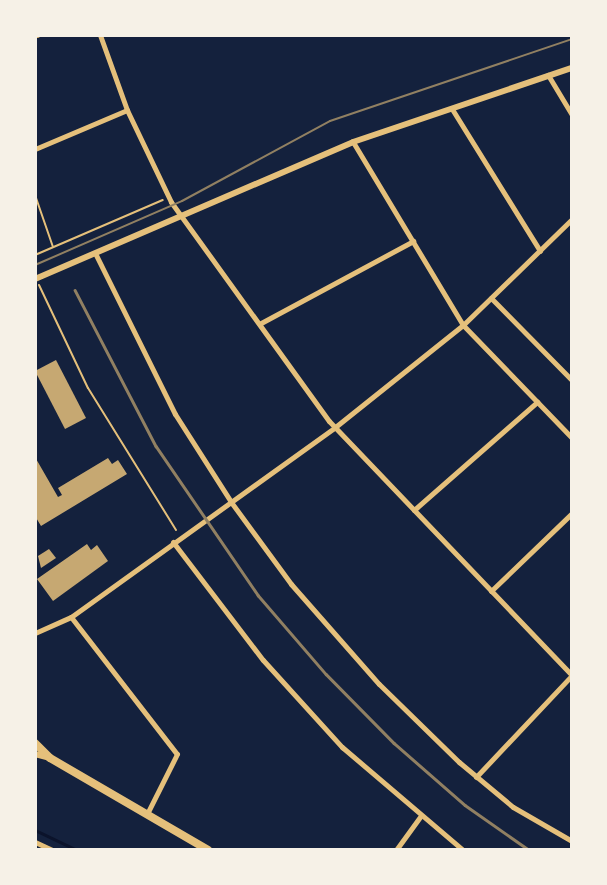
<!DOCTYPE html>
<html>
<head>
<meta charset="utf-8">
<style>
	body { margin:0 }
	#map { position:relative; width:607px; height:885px; overflow:hidden; background:#14213d; font-family:"Fira Sans Condensed",sans-serif }
	div>[style] { position:absolute }
	.stream>* { height:2.5px; margin:-1.25px; padding:0 1.25px; transform-origin:1.25px; border-radius:1.25px; background:#0b132b }
	.building>* { inset:0; background:#c6a872 }
	.path>* { height:2px; margin:-1px; padding:0 1px; transform-origin:1px; border-radius:1px; background:#e5c07b }
	.minor>* { height:5px; margin:-2.5px; padding:0 2.5px; transform-origin:2.5px; border-radius:2.5px; background:#e5c07b }
	.tertiary>* { height:6px; margin:-3px; padding:0 3px; transform-origin:3px; border-radius:3px; background:#e5c07b }
	.primary>* { height:8px; margin:-4px; padding:0 4px; transform-origin:4px; border-radius:4px; background:#e5c07b }
	.tram>* { height:2px; margin:-1px; padding:0 1px; transform-origin:1px; border-radius:1px; background:#918062 }
	.rail>* { height:2.5px; margin:-1.25px; padding:0 1.25px; transform-origin:1.25px; border-radius:1.25px; background:#918062 }
	span { translate:-50% -50%; white-space:nowrap; text-align:center; line-height:1.15; -webkit-text-stroke:6px #f6f1e7; paint-order:stroke }
	.frame { position:absolute; inset:0; border:37px solid #f6f1e7; pointer-events:none }
</style>
</head>
<body>
<div id="map">
	<div class="stream">
		<i style="left:35px;top:830px;width:47px;rotate:25.5deg"></i>
	</div>
	<div class="building">
		<i style="clip-path:polygon(56px 360px,86px 418px,65px 429px,35px 371px)"></i>
		<i style="clip-path:polygon(35px 457px,58px 497px,62px 495px,58px 488px,108px 458px,112px 464px,118px 460px,127px 474px,41px 526px,35px 516px)"></i>
		<i style="clip-path:polygon(87px 544px,91px 550px,97px 545px,108px 561px,53px 601px,37px 579px)"></i>
		<i style="clip-path:polygon(49px 549px,56px 558px,41px 568px,38px 556px)"></i>
	</div>
	<div class="path">
		<i style="left:35px;top:195px;width:55px;rotate:70.9deg"></i>
		<i style="left:35px;top:255px;width:139px;rotate:-23.3deg"></i>
		<i style="left:39px;top:285px;width:114px;rotate:64.6deg"></i>
		<i style="left:88px;top:388px;width:167px;rotate:58.2deg"></i>
	</div>
	<div class="minor">
		<i style="left:35px;top:35px;width:2px"></i>
		<i style="left:100px;top:35px;width:80px;rotate:70.2deg"></i>
		<i style="left:127px;top:110px;width:102px;rotate:64.4deg"></i>
		<i style="left:171px;top:202px;width:270px;rotate:54.2deg"></i>
		<i style="left:329px;top:421px;width:352px;rotate:46.3deg"></i>
		<i style="left:548px;top:75px;width:47px;rotate:59deg"></i>
		<i style="left:452px;top:109px;width:167px;rotate:58.2deg"></i>
		<i style="left:353px;top:142px;width:214px;rotate:59deg"></i>
		<i style="left:463px;top:325px;width:157px;rotate:46deg"></i>
		<i style="left:35px;top:149px;width:100px;rotate:-23deg"></i>
		<i style="left:95px;top:253px;width:180px;rotate:63.6deg"></i>
		<i style="left:175px;top:414px;width:104px;rotate:57.5deg"></i>
		<i style="left:231px;top:502px;width:102px;rotate:53.8deg"></i>
		<i style="left:291px;top:584px;width:133px;rotate:48.7deg"></i>
		<i style="left:379px;top:684px;width:112px;rotate:44.3deg"></i>
		<i style="left:459px;top:762px;width:70px;rotate:39.8deg"></i>
		<i style="left:513px;top:807px;width:68px;rotate:30deg"></i>
		<i style="left:491px;top:298px;width:115px;rotate:45.4deg"></i>
		<i style="left:261px;top:323px;width:173px;rotate:-28.3deg"></i>
		<i style="left:414px;top:510px;width:164px;rotate:-41.3deg"></i>
		<i style="left:173px;top:542px;width:148px;rotate:52.7deg"></i>
		<i style="left:263px;top:660px;width:118px;rotate:47.8deg"></i>
		<i style="left:342px;top:747px;width:159px;rotate:40.4deg"></i>
		<i style="left:491px;top:591px;width:112px;rotate:-43.9deg"></i>
		<i style="left:71px;top:617px;width:173px;rotate:52.3deg"></i>
		<i style="left:177px;top:754px;width:67px;rotate:116.6deg"></i>
		<i style="left:35px;top:633px;width:39px;rotate:-24deg"></i>
		<i style="left:71px;top:617px;width:324px;rotate:-35.7deg"></i>
		<i style="left:334px;top:428px;width:165px;rotate:-38.6deg"></i>
		<i style="left:463px;top:325px;width:152px;rotate:-44.2deg"></i>
		<i style="left:476px;top:777px;width:140px;rotate:-46.7deg"></i>
		<i style="left:35px;top:842px;width:19px;rotate:25deg"></i>
		<i style="left:396px;top:850px;width:41px;rotate:-54deg"></i>
	</div>
	<div class="tertiary">
		<i style="left:35px;top:279px;width:346px;rotate:-23.3deg"></i>
		<i style="left:353px;top:142px;width:231px;rotate:-18.7deg"></i>
		<i style="left:35px;top:754px;width:16px;rotate:15deg"></i>
	</div>
	<div class="primary">
		<i style="left:35px;top:743px;width:21px;rotate:45deg"></i>
		<i style="left:50px;top:758px;width:183px;rotate:30.2deg"></i>
	</div>
	<div class="tram">
		<i style="left:35px;top:265px;width:160px;rotate:-23.5deg"></i>
		<i style="left:182px;top:201px;width:168px;rotate:-28.4deg"></i>
		<i style="left:330px;top:121px;width:256px;rotate:-18.7deg"></i>
	</div>
	<div class="rail">
		<i style="left:75px;top:290px;width:176px;rotate:62.6deg"></i>
		<i style="left:156px;top:446px;width:181px;rotate:55.6deg"></i>
		<i style="left:258px;top:595px;width:104px;rotate:49.3deg"></i>
		<i style="left:326px;top:674px;width:97px;rotate:45.4deg"></i>
		<i style="left:394px;top:743px;width:94px;rotate:41.1deg"></i>
		<i style="left:465px;top:805px;width:78px;rotate:35.1deg"></i>
	</div>
	<div class="frame"></div>
</div>
</body>
</html>
